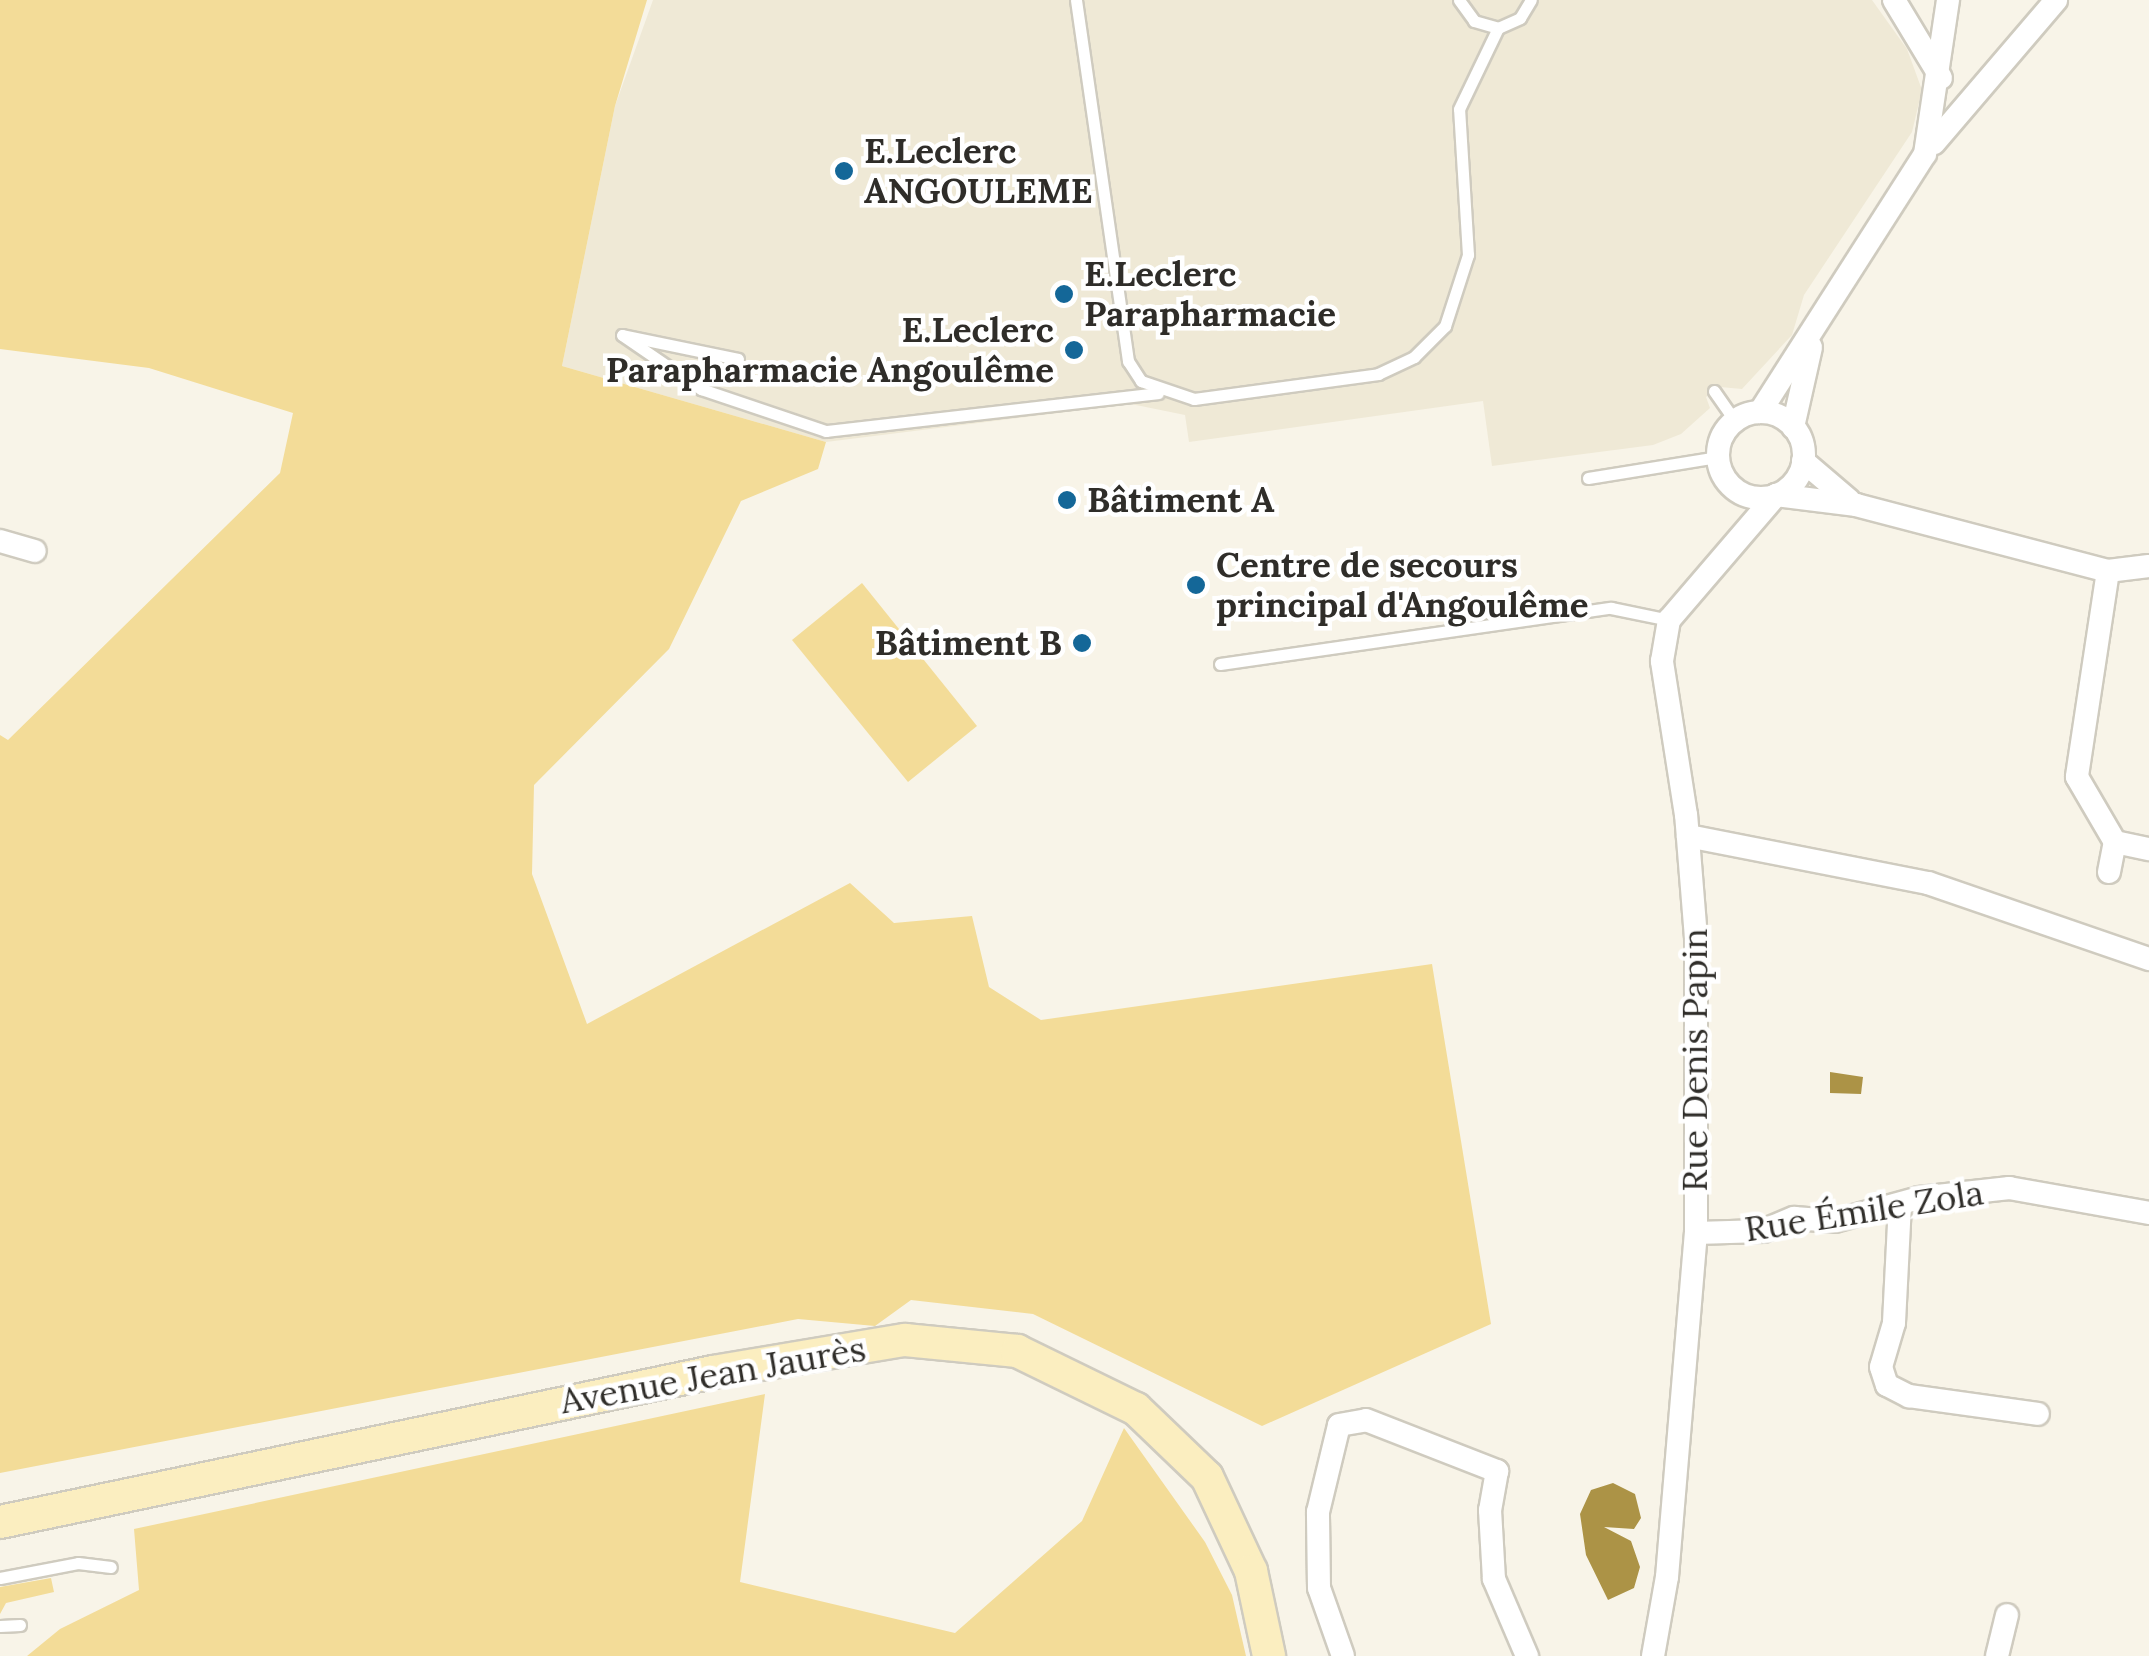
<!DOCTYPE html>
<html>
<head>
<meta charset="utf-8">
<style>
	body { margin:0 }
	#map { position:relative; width:2149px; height:1656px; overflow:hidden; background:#f8f4e8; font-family:Lora,serif }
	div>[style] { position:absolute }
	.built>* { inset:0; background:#efe9d6 }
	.green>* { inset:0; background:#f3dc98 }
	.water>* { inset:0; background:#ac9346 }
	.roads { filter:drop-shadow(2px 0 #cfcbbf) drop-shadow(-2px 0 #cfcbbf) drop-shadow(0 2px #cfcbbf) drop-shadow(0 -2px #cfcbbf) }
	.lane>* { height:11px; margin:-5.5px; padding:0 5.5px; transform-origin:5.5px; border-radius:5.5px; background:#fff }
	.street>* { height:22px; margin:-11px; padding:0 11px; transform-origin:11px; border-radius:11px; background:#fff }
	.street>.ring { margin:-11px; padding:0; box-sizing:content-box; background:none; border:22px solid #fff; border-radius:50% }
	.secondary>* { height:32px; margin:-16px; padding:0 16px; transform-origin:16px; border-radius:16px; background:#fbeec0 }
	.dots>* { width:28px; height:28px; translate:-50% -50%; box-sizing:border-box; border:5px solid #fff; border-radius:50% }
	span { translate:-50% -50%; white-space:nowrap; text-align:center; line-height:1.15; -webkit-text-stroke:9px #fff; paint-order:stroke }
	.poi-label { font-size:35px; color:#2f2d29; font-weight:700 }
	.left { translate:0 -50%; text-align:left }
	.right { translate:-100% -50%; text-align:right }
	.street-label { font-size:35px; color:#2f2d29 }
</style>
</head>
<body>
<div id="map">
	<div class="built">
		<i style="clip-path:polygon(653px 0,1872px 0,1907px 49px,1922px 90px,1912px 132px,1804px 295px,1792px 335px,1742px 389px,1720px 387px,1706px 397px,1710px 408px,1681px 434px,1653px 445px,1492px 466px,1483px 401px,1189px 442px,1185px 415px,1131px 404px,826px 442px,562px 366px,615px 106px)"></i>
	</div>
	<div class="green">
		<i style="clip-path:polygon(0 0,647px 0,615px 106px,562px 366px,826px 442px,818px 469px,741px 501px,669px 649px,534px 785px,532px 874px,587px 1024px,850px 883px,894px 923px,972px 916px,989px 987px,1041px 1020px,1432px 964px,1491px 1324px,1262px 1426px,1033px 1314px,911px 1300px,875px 1326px,798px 1319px,0 1473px,0 735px,8px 740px,280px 473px,293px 413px,149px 368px,0 349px)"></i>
		<i style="clip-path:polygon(862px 583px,977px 726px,908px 782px,792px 640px)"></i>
		<i style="clip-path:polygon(765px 1394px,740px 1582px,955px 1633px,1082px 1521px,1124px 1428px,1205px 1542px,1232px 1595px,1246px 1656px,27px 1656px,60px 1629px,139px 1590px,134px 1529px)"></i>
		<i style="clip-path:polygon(51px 1578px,54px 1592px,6px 1603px,0 1614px,0 1587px)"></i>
	</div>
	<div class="water">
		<i style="clip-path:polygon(1830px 1072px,1863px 1077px,1861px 1094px,1830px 1093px)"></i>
		<i style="clip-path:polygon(1613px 1483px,1635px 1494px,1641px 1518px,1634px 1529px,1604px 1527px,1631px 1541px,1640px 1567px,1634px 1588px,1608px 1600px,1586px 1555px,1580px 1514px,1591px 1490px)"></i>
	</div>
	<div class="roads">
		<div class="lane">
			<i style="left:1076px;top:0;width:365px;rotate:81.8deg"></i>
			<i style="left:1128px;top:361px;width:24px;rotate:57deg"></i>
			<i style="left:1141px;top:381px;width:56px;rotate:18.8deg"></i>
			<i style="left:1194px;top:399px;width:186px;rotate:-7.7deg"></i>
			<i style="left:1378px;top:374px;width:40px;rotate:-25deg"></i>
			<i style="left:1414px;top:357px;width:44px;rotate:-45deg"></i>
			<i style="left:1445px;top:326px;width:75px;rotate:-72.1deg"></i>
			<i style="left:1468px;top:255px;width:146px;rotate:-93.5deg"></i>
			<i style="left:1459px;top:109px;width:90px;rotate:-64.3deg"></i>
			<i style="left:1459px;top:0;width:26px;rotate:54deg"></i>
			<i style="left:1474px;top:21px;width:25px;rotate:16deg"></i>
			<i style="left:1498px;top:28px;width:24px;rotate:-24deg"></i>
			<i style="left:1520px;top:18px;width:21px;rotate:-59deg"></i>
			<i style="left:738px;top:359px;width:118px;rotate:-168.3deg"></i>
			<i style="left:622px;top:335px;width:96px;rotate:34.4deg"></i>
			<i style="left:701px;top:389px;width:132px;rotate:18.6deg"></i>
			<i style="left:826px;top:431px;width:334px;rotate:-6.5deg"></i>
			<i style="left:1714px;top:391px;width:37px;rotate:55deg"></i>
			<i style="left:1588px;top:478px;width:132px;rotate:-9.2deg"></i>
			<i style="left:1220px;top:664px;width:395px;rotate:-8.2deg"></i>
			<i style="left:1611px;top:608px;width:59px;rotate:11.7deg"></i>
			<i style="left:0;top:1578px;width:79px;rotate:-10.9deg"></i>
			<i style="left:78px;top:1563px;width:33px;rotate:7deg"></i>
			<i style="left:0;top:1626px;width:20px;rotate:-3deg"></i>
		</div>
		<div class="street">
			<i style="left:1894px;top:0;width:91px;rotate:58.9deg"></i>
			<i style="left:1934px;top:143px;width:188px;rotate:-49.5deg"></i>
			<i style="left:1760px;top:412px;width:306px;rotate:-57.4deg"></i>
			<i style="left:1925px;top:154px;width:156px;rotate:-81.5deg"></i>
			<i class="ring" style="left:1718px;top:412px;width:64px;height:64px"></i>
			<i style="left:1793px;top:427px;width:82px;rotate:-77.3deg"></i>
			<i style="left:1803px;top:461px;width:60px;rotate:40.3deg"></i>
			<i style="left:0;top:541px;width:36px;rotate:16deg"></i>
			<i style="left:2108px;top:571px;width:208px;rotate:98.6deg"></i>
			<i style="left:2077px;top:777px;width:75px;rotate:59.7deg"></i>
			<i style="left:1688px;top:836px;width:245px;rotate:11.1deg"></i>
			<i style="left:1928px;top:883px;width:234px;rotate:19deg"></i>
			<i style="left:2115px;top:842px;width:35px;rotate:12deg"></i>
			<i style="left:2109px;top:872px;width:31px;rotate:-79deg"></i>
			<i style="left:1900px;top:1204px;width:119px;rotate:92.9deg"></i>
			<i style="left:1894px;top:1323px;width:46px;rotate:106.5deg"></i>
			<i style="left:1881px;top:1367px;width:19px;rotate:72deg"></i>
			<i style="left:1887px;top:1385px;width:25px;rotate:27deg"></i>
			<i style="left:1909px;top:1396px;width:130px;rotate:7.9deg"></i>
			<i style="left:1696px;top:1233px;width:67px;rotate:-1.7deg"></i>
			<i style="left:1763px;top:1231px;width:34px;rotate:-23deg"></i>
			<i style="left:1794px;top:1218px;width:41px;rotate:4.2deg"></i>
			<i style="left:1835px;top:1221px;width:87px;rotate:-15.3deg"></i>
			<i style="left:1919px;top:1198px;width:91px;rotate:-6.3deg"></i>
			<i style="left:2009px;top:1188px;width:142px;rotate:10.1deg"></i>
			<i style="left:1343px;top:1656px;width:72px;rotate:-109.4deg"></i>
			<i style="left:1319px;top:1588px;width:76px;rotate:-90.8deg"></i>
			<i style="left:1318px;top:1512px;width:89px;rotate:-76.4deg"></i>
			<i style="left:1339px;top:1425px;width:27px;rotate:-10deg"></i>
			<i style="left:1366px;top:1420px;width:141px;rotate:21.3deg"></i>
			<i style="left:1497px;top:1471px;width:40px;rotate:100deg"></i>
			<i style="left:1490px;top:1510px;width:69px;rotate:86.7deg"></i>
			<i style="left:1494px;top:1579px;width:84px;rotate:66.8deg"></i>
			<i style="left:1653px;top:1656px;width:80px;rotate:-80deg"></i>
			<i style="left:1667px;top:1577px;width:345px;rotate:-85.2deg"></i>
			<i style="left:1696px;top:1233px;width:295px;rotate:-90deg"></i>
			<i style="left:1696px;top:938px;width:123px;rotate:-94.6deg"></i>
			<i style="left:1686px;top:815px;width:156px;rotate:-98.9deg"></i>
			<i style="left:1662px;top:661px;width:42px;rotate:-80.3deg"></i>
			<i style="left:1669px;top:620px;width:165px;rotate:-49.4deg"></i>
			<i style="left:1776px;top:495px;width:81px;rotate:7.1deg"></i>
			<i style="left:1856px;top:505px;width:260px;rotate:14.7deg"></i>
			<i style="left:2108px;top:571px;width:41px;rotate:-7deg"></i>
			<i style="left:1997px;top:1656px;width:42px;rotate:-76.3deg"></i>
		</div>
		<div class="secondary">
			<i style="left:0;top:1522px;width:729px;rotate:-11.88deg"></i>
			<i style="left:713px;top:1372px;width:195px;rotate:-9.5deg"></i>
			<i style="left:905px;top:1340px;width:113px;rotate:5.6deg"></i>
			<i style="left:1017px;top:1351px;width:132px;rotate:26deg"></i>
			<i style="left:1136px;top:1409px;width:98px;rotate:43.8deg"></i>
			<i style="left:1207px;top:1477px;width:104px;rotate:64.9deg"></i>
			<i style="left:1251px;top:1571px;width:87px;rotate:78deg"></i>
		</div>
	</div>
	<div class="dots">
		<i style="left:844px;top:171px;background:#146798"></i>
		<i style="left:1064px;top:294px;background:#146798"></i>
		<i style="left:1074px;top:350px;background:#146798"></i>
		<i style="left:1067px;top:500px;background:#146798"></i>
		<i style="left:1196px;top:585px;background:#146798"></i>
		<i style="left:1082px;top:643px;background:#146798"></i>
	</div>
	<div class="poi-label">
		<span class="left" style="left:864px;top:171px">E.Leclerc<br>ANGOULEME</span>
		<span class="left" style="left:1084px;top:294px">E.Leclerc<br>Parapharmacie</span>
		<span class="right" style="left:1054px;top:350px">E.Leclerc<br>Parapharmacie Angoulême</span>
		<span class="left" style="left:1087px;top:500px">Bâtiment A</span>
		<span class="left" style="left:1216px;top:585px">Centre de secours<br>principal d'Angoulême</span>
		<span class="right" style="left:1062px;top:643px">Bâtiment B</span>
	</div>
	<div class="street-label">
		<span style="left:1695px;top:1060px;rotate:-90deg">Rue Denis Papin</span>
		<span style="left:1864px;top:1211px;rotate:-9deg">Rue Émile Zola</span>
		<span style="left:713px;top:1375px;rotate:-10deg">Avenue Jean Jaurès</span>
	</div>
</div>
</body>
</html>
